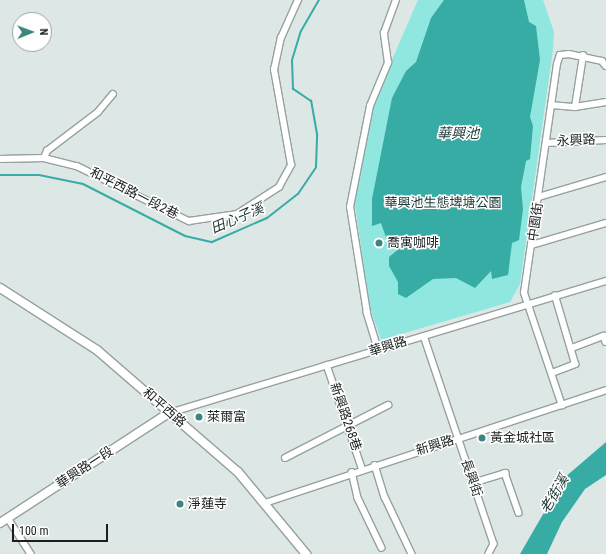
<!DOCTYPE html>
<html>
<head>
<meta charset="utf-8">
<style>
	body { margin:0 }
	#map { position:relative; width:606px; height:554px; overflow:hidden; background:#dce7e6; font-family:"Roboto Condensed","Noto Sans TC",sans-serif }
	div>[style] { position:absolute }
	.green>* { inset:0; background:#8fe7df }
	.water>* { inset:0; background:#37aca4 }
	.stream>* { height:2px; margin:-1px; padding:0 1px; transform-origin:1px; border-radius:1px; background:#37aca4 }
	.roads { filter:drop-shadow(1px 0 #96a19f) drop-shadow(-1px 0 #96a19f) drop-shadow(0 1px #96a19f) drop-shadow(0 -1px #96a19f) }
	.street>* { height:5.5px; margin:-2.75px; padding:0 2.75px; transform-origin:2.75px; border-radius:2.75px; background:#fff }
	.secondary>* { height:8px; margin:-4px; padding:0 4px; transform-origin:4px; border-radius:4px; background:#fff }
	.dots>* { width:11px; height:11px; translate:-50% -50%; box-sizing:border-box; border:2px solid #fff; border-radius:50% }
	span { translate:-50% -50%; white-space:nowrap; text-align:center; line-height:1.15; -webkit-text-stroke:3px #fff; paint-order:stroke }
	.street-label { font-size:13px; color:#1a1e1e }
	.park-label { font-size:13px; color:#1f3836 }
	.poi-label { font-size:13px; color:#1a1e1e }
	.left { translate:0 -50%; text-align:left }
	.water-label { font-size:14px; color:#213a38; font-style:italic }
	.north { position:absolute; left:12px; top:12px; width:40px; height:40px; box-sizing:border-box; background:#fff; border:1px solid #a3a5a5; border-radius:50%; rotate:89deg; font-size:11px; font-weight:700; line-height:16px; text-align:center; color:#1a1e1e }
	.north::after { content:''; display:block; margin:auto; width:14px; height:18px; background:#3d847f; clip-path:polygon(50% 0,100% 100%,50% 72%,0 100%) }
	.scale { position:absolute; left:12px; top:524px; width:96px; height:18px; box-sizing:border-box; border:2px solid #1a1e1e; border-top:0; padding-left:5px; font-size:12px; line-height:14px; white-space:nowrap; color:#1a1e1e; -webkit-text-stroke:3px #fff; paint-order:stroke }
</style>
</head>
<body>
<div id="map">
	<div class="green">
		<i style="clip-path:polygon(418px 0,543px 0,554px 32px,553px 49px,520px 284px,510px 302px,381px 340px,370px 308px,354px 198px,371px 108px)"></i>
	</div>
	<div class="water">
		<i style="clip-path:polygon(444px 0,524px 0,529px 22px,536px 26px,540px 60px,530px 117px,533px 126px,530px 159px,526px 161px,521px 187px,523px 209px,519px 240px,512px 243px,508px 275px,492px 279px,491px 271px,475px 288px,456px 278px,433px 279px,406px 298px,398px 294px,398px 282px,389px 266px,389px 257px,400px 248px,396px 242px,388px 243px,381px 223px,372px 226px,372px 199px,392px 98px,406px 71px,416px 62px,431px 18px)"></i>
		<i style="clip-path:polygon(606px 442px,606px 475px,585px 489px,562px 522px,547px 554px,520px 554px,564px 478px)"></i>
	</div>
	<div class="stream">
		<i style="left:0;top:175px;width:39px"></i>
		<i style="left:39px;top:175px;width:45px;rotate:11.6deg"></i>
		<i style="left:83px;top:184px;width:114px;rotate:27deg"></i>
		<i style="left:185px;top:236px;width:28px;rotate:13deg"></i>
		<i style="left:212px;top:242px;width:60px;rotate:-23.6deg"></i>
		<i style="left:267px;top:218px;width:39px;rotate:-38deg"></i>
		<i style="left:298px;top:194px;width:32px;rotate:-56deg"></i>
		<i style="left:316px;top:167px;width:33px;rotate:-88deg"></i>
		<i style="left:317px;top:134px;width:34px;rotate:-100deg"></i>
		<i style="left:311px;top:101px;width:22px;rotate:-146deg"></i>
		<i style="left:293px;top:89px;width:29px;rotate:-92deg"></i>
		<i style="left:292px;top:60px;width:30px;rotate:-73deg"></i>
		<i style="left:301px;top:31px;width:36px;rotate:-60deg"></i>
	</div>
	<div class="roads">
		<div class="street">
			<i style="left:551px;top:105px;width:24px;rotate:5deg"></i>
			<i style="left:575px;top:107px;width:31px;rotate:-9deg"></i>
			<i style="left:575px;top:107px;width:52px;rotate:-81.1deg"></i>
			<i style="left:546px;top:143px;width:60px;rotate:-2.9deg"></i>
			<i style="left:44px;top:158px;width:8px;rotate:-67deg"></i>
			<i style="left:47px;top:151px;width:64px;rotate:-37.4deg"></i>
			<i style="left:98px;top:112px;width:23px;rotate:-50deg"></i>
			<i style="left:0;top:159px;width:44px;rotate:-1.3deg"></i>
			<i style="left:44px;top:158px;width:34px;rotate:14deg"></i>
			<i style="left:77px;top:166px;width:125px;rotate:26.2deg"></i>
			<i style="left:189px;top:221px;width:49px;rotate:-8.3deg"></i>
			<i style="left:237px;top:214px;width:50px;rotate:-32.7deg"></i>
			<i style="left:279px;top:187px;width:25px;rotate:-61deg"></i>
			<i style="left:291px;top:165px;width:97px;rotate:-100.1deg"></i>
			<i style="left:274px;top:70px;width:33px;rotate:-78deg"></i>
			<i style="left:281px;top:38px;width:42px;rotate:-65.9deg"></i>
			<i style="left:539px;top:197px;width:70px;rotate:-16.6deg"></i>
			<i style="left:532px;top:245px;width:77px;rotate:-16.6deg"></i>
			<i style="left:424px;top:336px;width:219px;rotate:71.4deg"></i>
			<i style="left:494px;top:544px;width:11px;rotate:117deg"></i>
			<i style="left:572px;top:348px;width:34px;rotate:-21deg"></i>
			<i style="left:604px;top:336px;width:6px;rotate:72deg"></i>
			<i style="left:378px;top:350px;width:39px;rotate:-107deg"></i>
			<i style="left:367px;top:313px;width:107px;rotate:-99.1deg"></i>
			<i style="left:350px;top:207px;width:103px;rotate:-78.8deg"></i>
			<i style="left:370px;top:106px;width:47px;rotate:-67.3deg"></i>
			<i style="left:388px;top:63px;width:30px;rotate:-98deg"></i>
			<i style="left:384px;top:33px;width:35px;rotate:-70deg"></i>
			<i style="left:327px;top:365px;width:109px;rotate:71.2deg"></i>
			<i style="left:552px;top:373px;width:25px;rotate:-21deg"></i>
			<i style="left:575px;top:364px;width:71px;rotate:-106.4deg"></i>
			<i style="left:562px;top:406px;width:119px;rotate:-108.6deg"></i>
			<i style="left:524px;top:293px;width:231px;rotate:-81.8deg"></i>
			<i style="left:557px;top:64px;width:9px;rotate:-72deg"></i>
			<i style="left:560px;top:55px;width:9px;rotate:-6deg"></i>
			<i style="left:569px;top:54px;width:34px;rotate:12deg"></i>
			<i style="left:602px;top:61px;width:6px;rotate:51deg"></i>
			<i style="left:169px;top:413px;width:457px;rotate:-16.8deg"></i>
			<i style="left:285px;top:458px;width:116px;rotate:-27.2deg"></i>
			<i style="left:375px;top:465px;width:34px;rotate:73deg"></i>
			<i style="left:385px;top:497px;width:63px;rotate:64.7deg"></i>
			<i style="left:352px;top:472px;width:27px;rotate:77deg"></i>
			<i style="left:358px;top:498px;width:55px;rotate:64.4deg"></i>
			<i style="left:473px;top:483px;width:34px;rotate:-17deg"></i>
			<i style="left:505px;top:473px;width:42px;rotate:70.7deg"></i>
			<i style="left:265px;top:503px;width:359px;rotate:-18.3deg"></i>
			<i style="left:8px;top:518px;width:43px;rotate:57.4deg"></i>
		</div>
		<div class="secondary">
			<i style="left:0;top:288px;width:115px;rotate:32.6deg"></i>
			<i style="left:97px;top:350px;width:186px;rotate:40.9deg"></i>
			<i style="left:238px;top:472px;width:107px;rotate:50.3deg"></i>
			<i style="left:0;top:523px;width:202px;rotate:-33.1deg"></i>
		</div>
	</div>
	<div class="dots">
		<i style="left:379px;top:243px;background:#3d847f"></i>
		<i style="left:199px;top:417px;background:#3d847f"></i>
		<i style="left:482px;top:438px;background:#3d847f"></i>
		<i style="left:180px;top:504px;background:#3d847f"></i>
	</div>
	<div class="street-label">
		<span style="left:576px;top:141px;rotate:-3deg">永興路</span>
		<span style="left:134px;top:194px;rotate:27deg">和平西路一段2巷</span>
		<span style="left:536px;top:222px;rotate:-82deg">中園街</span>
		<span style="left:388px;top:347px;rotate:-17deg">華興路</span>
		<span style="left:164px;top:408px;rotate:41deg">和平西路</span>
		<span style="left:345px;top:417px;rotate:71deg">新興路268巷</span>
		<span style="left:435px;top:446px;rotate:-17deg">新興路</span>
		<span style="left:85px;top:468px;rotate:-33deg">華興路一段</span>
		<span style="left:471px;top:478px;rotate:71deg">長興街</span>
	</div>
	<div class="park-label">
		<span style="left:443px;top:203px">華興池生態埤塘公園</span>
	</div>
	<div class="poi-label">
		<span class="left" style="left:387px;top:243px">喬寓咖啡</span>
		<span class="left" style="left:207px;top:417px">萊爾富</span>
		<span class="left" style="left:490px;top:438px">黃金城社區</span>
		<span class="left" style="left:188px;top:504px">淨蓮寺</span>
	</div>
	<div class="water-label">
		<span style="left:458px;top:133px">華興池</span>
		<span style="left:237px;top:218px;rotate:-23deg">田心子溪</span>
		<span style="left:554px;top:494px;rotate:-59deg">老街溪</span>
	</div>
	<div class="north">N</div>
	<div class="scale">100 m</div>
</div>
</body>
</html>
